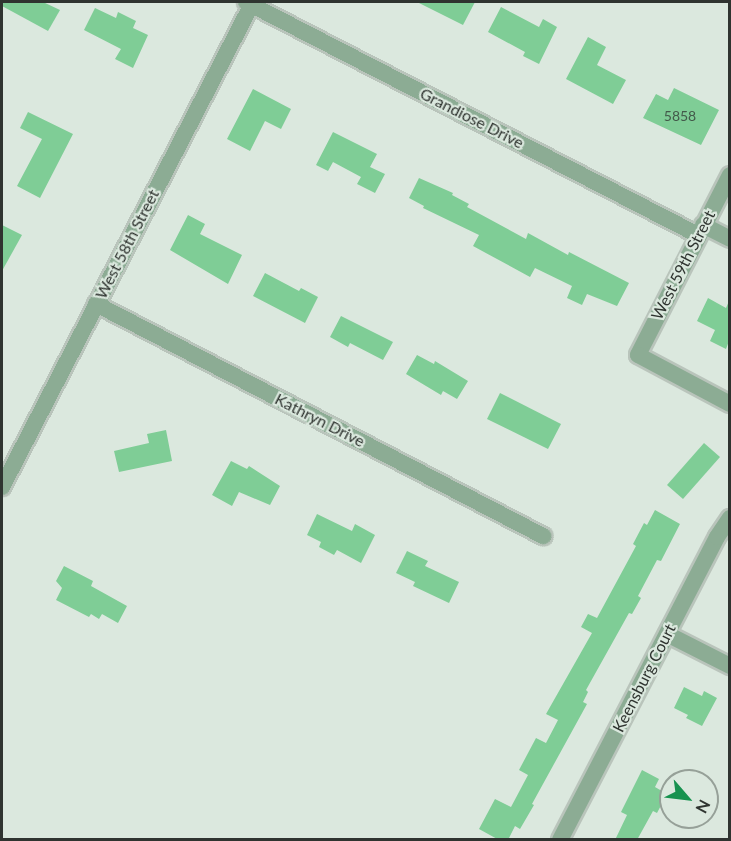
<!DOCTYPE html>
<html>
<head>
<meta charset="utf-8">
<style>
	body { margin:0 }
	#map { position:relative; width:731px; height:841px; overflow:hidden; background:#dbe8de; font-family:Lato,sans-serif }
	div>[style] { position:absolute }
	.building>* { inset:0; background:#7fcd96 }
	.roads { filter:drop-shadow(2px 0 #b9c4bb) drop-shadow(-2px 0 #b9c4bb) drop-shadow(0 2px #b9c4bb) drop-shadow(0 -2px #b9c4bb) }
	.minor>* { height:16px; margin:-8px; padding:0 8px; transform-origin:8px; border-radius:8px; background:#8cac94 }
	span { translate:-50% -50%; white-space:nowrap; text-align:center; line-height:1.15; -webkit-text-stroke:4.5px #dbe8de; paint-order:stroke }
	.number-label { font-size:14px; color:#435a4a }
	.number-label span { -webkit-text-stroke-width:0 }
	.street-label { font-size:16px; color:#2f3430 }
	.frame { position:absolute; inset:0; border:3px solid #2f3430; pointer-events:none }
	.north { position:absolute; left:659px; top:769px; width:60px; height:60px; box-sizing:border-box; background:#dbe8de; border:2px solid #96a098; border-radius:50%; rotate:118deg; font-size:16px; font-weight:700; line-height:24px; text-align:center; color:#2f3430 }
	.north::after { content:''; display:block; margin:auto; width:21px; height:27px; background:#17924f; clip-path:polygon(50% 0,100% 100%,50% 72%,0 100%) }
</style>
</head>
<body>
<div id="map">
	<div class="building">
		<i style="clip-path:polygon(2px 2px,43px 2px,60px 10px,48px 31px,2px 6px)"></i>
		<i style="clip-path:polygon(417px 2px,475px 2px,463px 25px)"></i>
		<i style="clip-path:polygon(501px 7px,539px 27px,543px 19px,557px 27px,539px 64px,523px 56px,525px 52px,488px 32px)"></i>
		<i style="clip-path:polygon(95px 8px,116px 18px,118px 12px,136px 21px,133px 28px,148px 35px,133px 68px,115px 59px,121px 49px,84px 30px)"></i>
		<i style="clip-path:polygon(588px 37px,606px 47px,597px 65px,626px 80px,613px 104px,566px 79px)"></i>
		<i style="clip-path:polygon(674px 88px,719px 110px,701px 145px,643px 118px,656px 94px,668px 100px)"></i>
		<i style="clip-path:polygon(253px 89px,291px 109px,281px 129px,265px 121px,250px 151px,227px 139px)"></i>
		<i style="clip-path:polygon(28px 112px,73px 134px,40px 198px,17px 186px,42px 139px,20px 128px)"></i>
		<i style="clip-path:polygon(333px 132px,377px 154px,370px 167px,385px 174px,375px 193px,357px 184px,361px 177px,333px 162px,328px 171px,316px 165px)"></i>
		<i style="clip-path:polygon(419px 178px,453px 193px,452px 195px,469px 204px,467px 207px,526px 239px,528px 233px,568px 255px,569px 252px,629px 283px,617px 306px,587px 294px,582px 305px,567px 298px,572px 286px,535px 268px,530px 277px,473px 246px,479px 235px,423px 208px,424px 206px,409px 198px)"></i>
		<i style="clip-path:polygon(188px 215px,205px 224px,200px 234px,242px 255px,228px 284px,170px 250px)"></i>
		<i style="clip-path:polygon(2px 225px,22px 235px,2px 271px)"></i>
		<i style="clip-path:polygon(265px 273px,299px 291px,301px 288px,318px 297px,305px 323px,253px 296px)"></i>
		<i style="clip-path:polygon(708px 298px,726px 308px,729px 301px,729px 341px,726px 349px,710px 341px,715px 330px,697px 321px)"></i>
		<i style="clip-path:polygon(341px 316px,393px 342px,383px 360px,350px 343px,348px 347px,330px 337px)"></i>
		<i style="clip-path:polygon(417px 355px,434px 364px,435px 361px,468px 381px,457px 399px,443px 391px,441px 395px,406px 374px)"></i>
		<i style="clip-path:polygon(500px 393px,561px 424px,548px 449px,487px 419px)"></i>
		<i style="clip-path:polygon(166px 430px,172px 461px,119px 472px,114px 451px,149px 443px,147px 434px)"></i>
		<i style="clip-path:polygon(704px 443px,720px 457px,683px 499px,667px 485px)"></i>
		<i style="clip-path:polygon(231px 461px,247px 469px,249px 466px,280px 486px,270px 505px,239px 492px,232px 506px,212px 495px)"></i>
		<i style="clip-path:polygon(655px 510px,680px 524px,661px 561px,657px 560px,638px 596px,641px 598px,632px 614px,629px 613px,586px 690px,588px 692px,583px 702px,587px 704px,532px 804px,534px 805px,520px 829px,515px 826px,508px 840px,499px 840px,479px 829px,495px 799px,511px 807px,528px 775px,519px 770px,536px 738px,546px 743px,558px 720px,546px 714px,592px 633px,581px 627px,588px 614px,597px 618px,636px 546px,633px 544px,644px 523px,647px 525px)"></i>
		<i style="clip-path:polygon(317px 514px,352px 531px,355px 524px,375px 535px,361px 563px,337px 550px,334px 555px,319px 547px,321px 542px,307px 535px)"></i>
		<i style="clip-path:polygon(407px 551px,428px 561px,425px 566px,459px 582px,449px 603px,413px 586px,415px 582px,396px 573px)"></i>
		<i style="clip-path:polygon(64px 566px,93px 581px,91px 586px,127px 606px,118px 623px,102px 614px,99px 619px,91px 614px,89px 617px,56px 600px,62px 588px,56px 581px)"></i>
		<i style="clip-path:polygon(684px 687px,702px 696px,704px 691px,717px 698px,702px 726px,686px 718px,688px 715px,674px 708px)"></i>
		<i style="clip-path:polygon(642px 770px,659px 779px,655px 787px,667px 794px,657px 813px,653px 811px,637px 840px,615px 840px,627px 815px,621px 812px)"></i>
	</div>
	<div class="roads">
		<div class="minor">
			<i style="left:246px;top:2px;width:509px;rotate:27.27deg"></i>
			<i style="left:730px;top:175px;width:202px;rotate:117.1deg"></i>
			<i style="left:638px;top:355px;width:104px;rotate:28deg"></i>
			<i style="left:703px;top:225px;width:30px;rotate:27deg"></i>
			<i style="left:96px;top:304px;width:504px;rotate:27.43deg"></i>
			<i style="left:2px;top:487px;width:546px;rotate:-62.64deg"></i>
			<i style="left:667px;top:634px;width:71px;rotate:26.9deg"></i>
			<i style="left:560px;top:840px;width:341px;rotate:-62.6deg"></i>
			<i style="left:717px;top:537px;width:23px;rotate:-56deg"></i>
		</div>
	</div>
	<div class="number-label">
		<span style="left:680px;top:116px">5858</span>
	</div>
	<div class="street-label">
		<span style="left:472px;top:118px;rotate:27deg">Grandiose Drive</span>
		<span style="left:127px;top:244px;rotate:-63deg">West 58th Street</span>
		<span style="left:683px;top:265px;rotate:-63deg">West 59th Street</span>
		<span style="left:320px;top:420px;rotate:27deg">Kathryn Drive</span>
		<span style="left:644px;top:678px;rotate:-63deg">Keensburg Court</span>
	</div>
	<div class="frame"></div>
	<div class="north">N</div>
</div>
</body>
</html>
